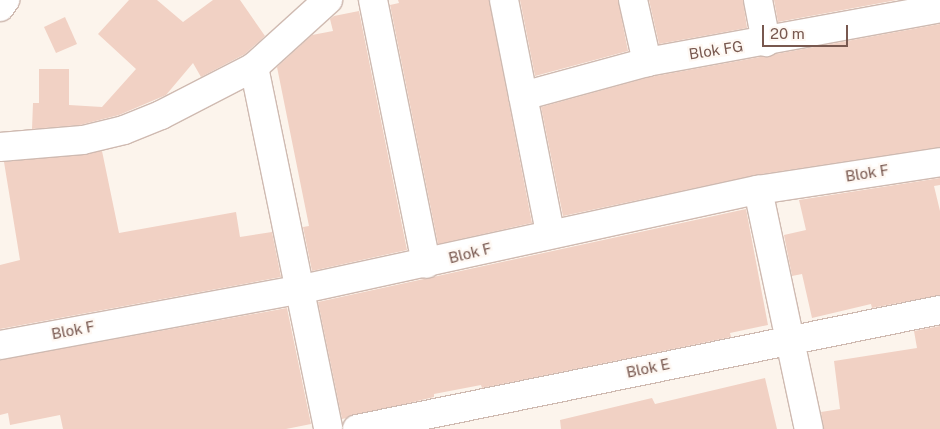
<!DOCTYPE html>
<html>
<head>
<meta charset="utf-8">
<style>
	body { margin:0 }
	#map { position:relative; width:940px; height:429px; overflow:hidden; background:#fcf4ec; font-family:"Public Sans",sans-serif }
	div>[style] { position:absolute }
	.building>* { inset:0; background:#f1d1c4 }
	.roads { filter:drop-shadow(1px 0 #cfbab1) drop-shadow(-1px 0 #cfbab1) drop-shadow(0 1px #cfbab1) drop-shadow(0 -1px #cfbab1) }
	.street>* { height:28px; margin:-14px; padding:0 14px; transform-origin:14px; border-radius:14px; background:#fff }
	span { translate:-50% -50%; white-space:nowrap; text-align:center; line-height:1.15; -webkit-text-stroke:4.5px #fef8f3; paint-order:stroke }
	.street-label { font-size:15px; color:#78584f }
	.scale { position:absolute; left:762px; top:25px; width:86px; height:22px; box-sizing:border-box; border:2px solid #78584f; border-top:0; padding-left:6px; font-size:15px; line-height:18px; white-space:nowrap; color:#78584f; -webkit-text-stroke:4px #fef8f3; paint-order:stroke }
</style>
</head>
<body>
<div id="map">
	<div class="building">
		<i style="clip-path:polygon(129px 0,157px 0,183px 22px,213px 0,240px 0,265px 36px,245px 54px,201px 77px,193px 63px,166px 95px,119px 115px,80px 125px,32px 129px,33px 103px,39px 103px,39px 69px,69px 69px,69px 105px,102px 107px,136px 69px,98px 34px)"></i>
		<i style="clip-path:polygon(398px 0,489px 0,532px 223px,438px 244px,390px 5px,399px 3px)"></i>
		<i style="clip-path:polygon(520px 0,618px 0,628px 51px,535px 76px)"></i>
		<i style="clip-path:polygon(649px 0,743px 0,747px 28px,659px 44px)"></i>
		<i style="clip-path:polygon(774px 0,897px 0,778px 22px)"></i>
		<i style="clip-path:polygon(359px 11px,407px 250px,312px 271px,303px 227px,309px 226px,277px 67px,312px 35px,333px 31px,330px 19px,334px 16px)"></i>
		<i style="clip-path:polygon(65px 17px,77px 44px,56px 53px,44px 27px)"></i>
		<i style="clip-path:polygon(940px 24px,940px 147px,756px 175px,563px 216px,541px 107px,650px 77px)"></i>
		<i style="clip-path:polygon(102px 151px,119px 233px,236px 212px,240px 237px,272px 232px,281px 277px,0 329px,0 265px,20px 260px,4px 162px)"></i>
		<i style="clip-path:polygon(940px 178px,940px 185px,934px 186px,940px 211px,940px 295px,872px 308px,871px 304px,812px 318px,802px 274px,792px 276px,784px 235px,806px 230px,799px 200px)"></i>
		<i style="clip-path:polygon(746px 209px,768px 325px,730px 333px,731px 337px,482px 388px,481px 385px,434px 394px,434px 397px,342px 419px,318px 302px)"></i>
		<i style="clip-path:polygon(287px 308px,311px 424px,286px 429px,63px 429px,60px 415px,10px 425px,8px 413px,0 415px,0 360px)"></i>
		<i style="clip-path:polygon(940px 326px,940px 429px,824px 429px,821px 412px,840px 409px,834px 361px,917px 348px,914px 331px)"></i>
		<i style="clip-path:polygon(765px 378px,777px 429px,561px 429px,560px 420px,652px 398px,655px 404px)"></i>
	</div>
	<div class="roads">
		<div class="street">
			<i style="left:373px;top:0;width:269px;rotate:78.6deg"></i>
			<i style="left:504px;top:0;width:237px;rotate:78.8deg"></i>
			<i style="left:633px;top:0;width:64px;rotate:77.3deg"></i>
			<i style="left:758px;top:0;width:43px;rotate:79.2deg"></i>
			<i style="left:0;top:7px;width:9px;rotate:-54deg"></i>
			<i style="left:254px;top:67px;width:369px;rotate:78.4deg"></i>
			<i style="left:523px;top:96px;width:129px;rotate:-15.3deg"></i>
			<i style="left:647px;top:62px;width:298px;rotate:-10.4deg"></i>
			<i style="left:0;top:147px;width:83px;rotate:-4.8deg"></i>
			<i style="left:83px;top:140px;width:42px;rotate:-13.7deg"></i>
			<i style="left:124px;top:130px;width:40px;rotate:-22deg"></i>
			<i style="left:161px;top:115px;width:105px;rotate:-27.3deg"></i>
			<i style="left:254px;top:67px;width:100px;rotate:-42.2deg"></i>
			<i style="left:758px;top:190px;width:244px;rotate:78deg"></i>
			<i style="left:0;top:345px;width:303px;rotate:-10.5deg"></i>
			<i style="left:298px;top:290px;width:471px;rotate:-12.3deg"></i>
			<i style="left:758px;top:190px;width:184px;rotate:-8.7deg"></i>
			<i style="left:357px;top:429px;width:595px;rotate:-11.54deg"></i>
		</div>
	</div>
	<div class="street-label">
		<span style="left:716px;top:50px;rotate:-9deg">Blok FG</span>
		<span style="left:867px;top:173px;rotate:-9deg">Blok F</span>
		<span style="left:470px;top:253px;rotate:-14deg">Blok F</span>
		<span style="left:73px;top:330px;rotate:-11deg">Blok F</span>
		<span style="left:648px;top:368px;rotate:-12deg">Blok E</span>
	</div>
	<div class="scale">20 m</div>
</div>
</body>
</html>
